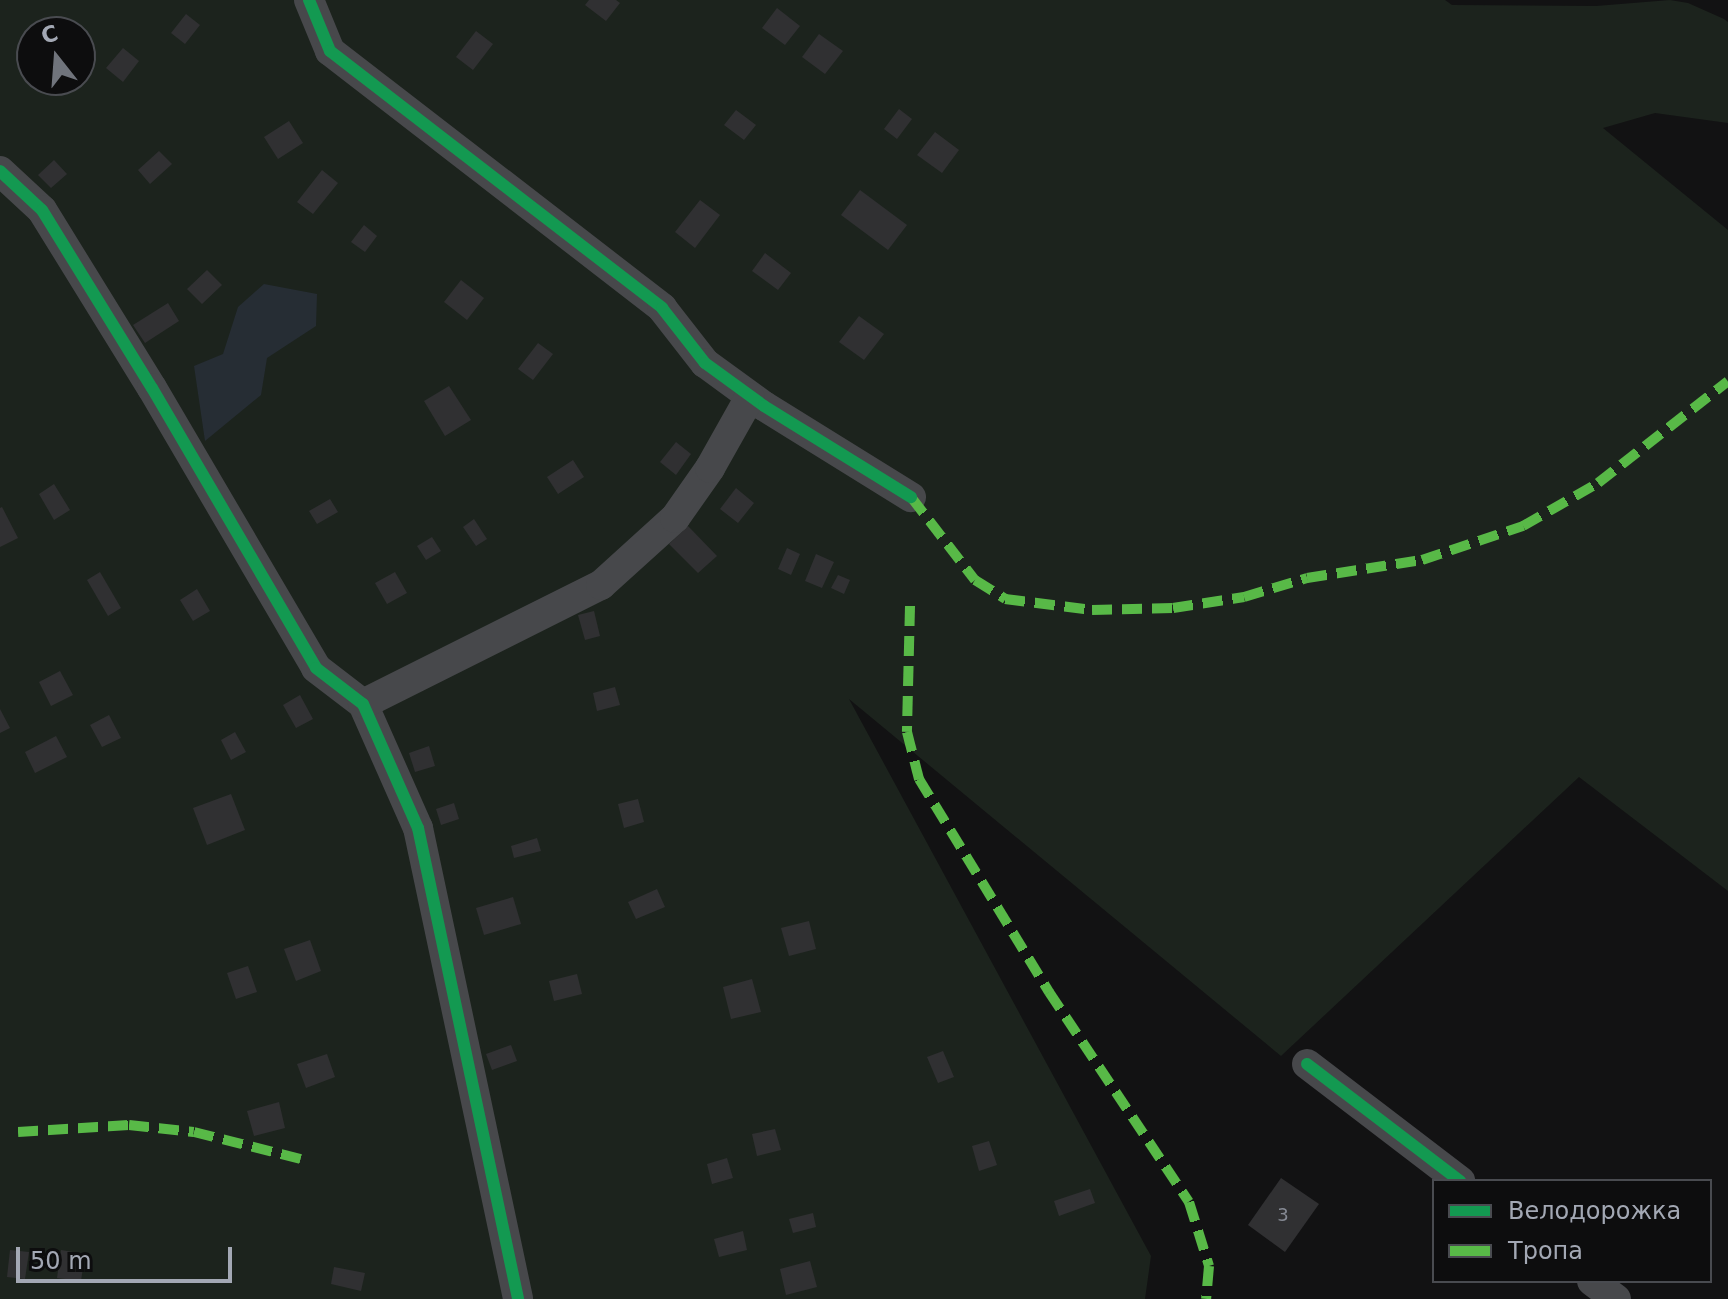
<!DOCTYPE html>
<html>
<head>
<meta charset="utf-8">
<style>
	body { margin:0 }
	#map { position:relative; width:1728px; height:1299px; overflow:hidden; background:#121213; font-family:"DejaVu Sans",sans-serif }
	div>[style] { position:absolute }
	.green>* { inset:0; background:#1c231d }
	.water>* { inset:0; background:#262d34 }
	.building>* { inset:0; background:#303032 }
	.street>* { height:30px; margin:-15px; padding:0 15px; transform-origin:15px; border-radius:15px; background:#47484b }
	.quiet>* { height:10px; margin-top:-5px; transform-origin:0; background:repeating-linear-gradient(90deg,#58b947 0 20px,transparent 0 30px) }
	.cycleway>* { height:12px; margin:-6px; padding:0 6px; transform-origin:6px; border-radius:6px; background:#139951 }
	span { translate:-50% -50%; white-space:nowrap; text-align:center; line-height:1.15; -webkit-text-stroke:6px #0d0d0e; paint-order:stroke }
	.number-label { font-size:18px; color:#868a94 }
	.number-label span { -webkit-text-stroke-width:0 }
	.legend { position:absolute; left:1432px; top:1179px; width:280px; height:104px; box-sizing:border-box; background:#0d0d0e; border:2px solid #494b50; margin:0; padding:10px 14px; list-style:none; font-size:24px; color:#a3a8b4 }
	.legend li { display:flex; align-items:center; gap:16px; height:40px }
	.legend b { width:40px; border:2px solid #494b50 }
	.north { position:absolute; left:16px; top:16px; width:80px; height:80px; box-sizing:border-box; background:#0d0d0e; border:2px solid #494b50; border-radius:50%; rotate:343deg; font-size:22px; font-weight:700; line-height:32px; text-align:center; color:#a3a8b4 }
	.north::after { content:''; display:block; margin:auto; width:28px; height:36px; background:#70747c; clip-path:polygon(50% 0,100% 100%,50% 72%,0 100%) }
	.scale { position:absolute; left:16px; top:1247px; width:216px; height:36px; box-sizing:border-box; border:4px solid #a3a8b4; border-top:0; padding-left:10px; font-size:24px; line-height:28px; white-space:nowrap; color:#a3a8b4; -webkit-text-stroke:6px #0d0d0e; paint-order:stroke }
</style>
</head>
<body>
<div id="map">
	<div class="green">
		<i style="clip-path:polygon(evenodd,0 0,1445px 0,1452px 5px,1596px 6px,1670px 0,1688px 3px,1724px 19px,1728px 22px,1728px 123px,1655px 113px,1603px 128px,1728px 230px,1728px 891px,1579px 777px,1281px 1056px,849px 699px,1151px 1256px,1145px 1299px,0 1299px,0 0,32px 32px,80px 32px,80px 80px,32px 80px,32px 32px)"></i>
	</div>
	<div class="water">
		<i style="clip-path:polygon(264px 284px,317px 294px,316px 326px,267px 358px,261px 395px,205px 441px,194px 366px,223px 354px,238px 307px)"></i>
	</div>
	<div class="building">
		<i style="clip-path:polygon(589px 0,616px 0,620px 3px,606px 21px,585px 5px)"></i>
		<i style="clip-path:polygon(777px 8px,800px 26px,785px 45px,762px 28px)"></i>
		<i style="clip-path:polygon(186px 14px,200px 25px,185px 44px,171px 33px)"></i>
		<i style="clip-path:polygon(476px 31px,493px 44px,473px 70px,456px 57px)"></i>
		<i style="clip-path:polygon(819px 34px,843px 51px,825px 74px,802px 57px)"></i>
		<i style="clip-path:polygon(123px 48px,139px 61px,123px 82px,106px 68px)"></i>
		<i style="clip-path:polygon(899px 109px,912px 119px,897px 139px,884px 129px)"></i>
		<i style="clip-path:polygon(736px 110px,756px 125px,744px 140px,724px 125px)"></i>
		<i style="clip-path:polygon(289px 121px,303px 143px,278px 159px,264px 137px)"></i>
		<i style="clip-path:polygon(935px 132px,959px 150px,942px 173px,917px 155px)"></i>
		<i style="clip-path:polygon(159px 151px,172px 164px,150px 184px,138px 170px)"></i>
		<i style="clip-path:polygon(54px 160px,67px 174px,51px 188px,38px 175px)"></i>
		<i style="clip-path:polygon(322px 170px,338px 183px,313px 214px,297px 202px)"></i>
		<i style="clip-path:polygon(860px 190px,907px 225px,888px 250px,841px 215px)"></i>
		<i style="clip-path:polygon(700px 200px,720px 215px,695px 248px,675px 232px)"></i>
		<i style="clip-path:polygon(364px 225px,377px 236px,365px 252px,351px 242px)"></i>
		<i style="clip-path:polygon(765px 253px,791px 273px,778px 290px,752px 271px)"></i>
		<i style="clip-path:polygon(207px 270px,222px 285px,202px 304px,187px 289px)"></i>
		<i style="clip-path:polygon(461px 280px,484px 298px,467px 320px,444px 302px)"></i>
		<i style="clip-path:polygon(168px 303px,179px 321px,145px 343px,133px 325px)"></i>
		<i style="clip-path:polygon(859px 316px,884px 334px,864px 360px,839px 342px)"></i>
		<i style="clip-path:polygon(538px 343px,553px 354px,533px 380px,518px 369px)"></i>
		<i style="clip-path:polygon(449px 386px,471px 420px,445px 436px,424px 401px)"></i>
		<i style="clip-path:polygon(676px 442px,691px 454px,676px 475px,660px 462px)"></i>
		<i style="clip-path:polygon(573px 460px,584px 477px,558px 494px,547px 477px)"></i>
		<i style="clip-path:polygon(54px 484px,70px 510px,54px 520px,39px 494px)"></i>
		<i style="clip-path:polygon(736px 488px,754px 503px,738px 523px,720px 509px)"></i>
		<i style="clip-path:polygon(330px 499px,338px 512px,317px 524px,309px 511px)"></i>
		<i style="clip-path:polygon(2px 507px,18px 538px,0 547px,0 508px)"></i>
		<i style="clip-path:polygon(474px 519px,487px 539px,476px 546px,463px 527px)"></i>
		<i style="clip-path:polygon(688px 526px,717px 556px,698px 573px,669px 544px)"></i>
		<i style="clip-path:polygon(432px 537px,441px 551px,426px 560px,417px 546px)"></i>
		<i style="clip-path:polygon(787px 548px,800px 554px,791px 575px,778px 569px)"></i>
		<i style="clip-path:polygon(816px 554px,834px 562px,822px 588px,805px 581px)"></i>
		<i style="clip-path:polygon(100px 572px,121px 608px,108px 616px,87px 580px)"></i>
		<i style="clip-path:polygon(395px 572px,407px 593px,387px 604px,375px 583px)"></i>
		<i style="clip-path:polygon(838px 575px,850px 580px,844px 594px,831px 588px)"></i>
		<i style="clip-path:polygon(197px 589px,210px 611px,193px 621px,180px 600px)"></i>
		<i style="clip-path:polygon(594px 611px,600px 636px,585px 640px,578px 615px)"></i>
		<i style="clip-path:polygon(60px 671px,73px 695px,51px 706px,39px 682px)"></i>
		<i style="clip-path:polygon(615px 687px,620px 705px,597px 711px,593px 693px)"></i>
		<i style="clip-path:polygon(300px 695px,313px 719px,296px 728px,283px 705px)"></i>
		<i style="clip-path:polygon(0 709px,10px 728px,0 733px)"></i>
		<i style="clip-path:polygon(109px 715px,121px 738px,102px 747px,90px 725px)"></i>
		<i style="clip-path:polygon(235px 732px,246px 752px,231px 760px,221px 740px)"></i>
		<i style="clip-path:polygon(56px 736px,67px 757px,35px 773px,25px 752px)"></i>
		<i style="clip-path:polygon(429px 746px,435px 766px,415px 772px,409px 753px)"></i>
		<i style="clip-path:polygon(231px 794px,245px 830px,207px 845px,193px 808px)"></i>
		<i style="clip-path:polygon(638px 799px,644px 822px,624px 828px,618px 804px)"></i>
		<i style="clip-path:polygon(454px 803px,459px 819px,441px 825px,436px 809px)"></i>
		<i style="clip-path:polygon(537px 838px,541px 851px,514px 858px,511px 846px)"></i>
		<i style="clip-path:polygon(657px 889px,665px 907px,636px 919px,628px 902px)"></i>
		<i style="clip-path:polygon(513px 897px,521px 924px,484px 935px,476px 908px)"></i>
		<i style="clip-path:polygon(809px 921px,816px 949px,789px 956px,781px 928px)"></i>
		<i style="clip-path:polygon(310px 940px,321px 971px,296px 981px,284px 949px)"></i>
		<i style="clip-path:polygon(248px 966px,257px 992px,236px 999px,227px 973px)"></i>
		<i style="clip-path:polygon(577px 974px,582px 994px,554px 1001px,549px 981px)"></i>
		<i style="clip-path:polygon(752px 979px,761px 1012px,731px 1019px,723px 987px)"></i>
		<i style="clip-path:polygon(511px 1045px,517px 1061px,492px 1070px,486px 1054px)"></i>
		<i style="clip-path:polygon(943px 1051px,954px 1077px,938px 1083px,927px 1057px)"></i>
		<i style="clip-path:polygon(327px 1054px,335px 1077px,306px 1088px,297px 1064px)"></i>
		<i style="clip-path:polygon(279px 1102px,285px 1128px,254px 1136px,247px 1111px)"></i>
		<i style="clip-path:polygon(775px 1129px,781px 1150px,757px 1156px,752px 1134px)"></i>
		<i style="clip-path:polygon(989px 1141px,997px 1165px,979px 1171px,972px 1146px)"></i>
		<i style="clip-path:polygon(727px 1158px,733px 1178px,712px 1184px,707px 1164px)"></i>
		<i style="clip-path:polygon(1281px 1178px,1319px 1204px,1285px 1252px,1248px 1225px)"></i>
		<i style="clip-path:polygon(1090px 1189px,1095px 1203px,1059px 1216px,1054px 1201px)"></i>
		<i style="clip-path:polygon(813px 1213px,816px 1227px,793px 1233px,789px 1219px)"></i>
		<i style="clip-path:polygon(743px 1231px,747px 1250px,719px 1257px,714px 1239px)"></i>
		<i style="clip-path:polygon(10px 1250px,29px 1252px,25px 1279px,7px 1277px)"></i>
		<i style="clip-path:polygon(61px 1250px,85px 1254px,81px 1281px,57px 1278px)"></i>
		<i style="clip-path:polygon(810px 1261px,817px 1287px,786px 1295px,780px 1269px)"></i>
		<i style="clip-path:polygon(334px 1267px,365px 1273px,361px 1291px,331px 1284px)"></i>
	</div>
	<div class="street">
		<i style="left:309px;top:0;width:55px;rotate:67.6deg"></i>
		<i style="left:330px;top:51px;width:420px;rotate:37.7deg"></i>
		<i style="left:662px;top:308px;width:70px;rotate:52deg"></i>
		<i style="left:705px;top:363px;width:73px;rotate:36.1deg"></i>
		<i style="left:764px;top:406px;width:173px;rotate:31.8deg"></i>
		<i style="left:0;top:171px;width:57px;rotate:42.9deg"></i>
		<i style="left:42px;top:210px;width:209px;rotate:58.3deg"></i>
		<i style="left:152px;top:388px;width:324px;rotate:59.6deg"></i>
		<i style="left:316px;top:668px;width:59px;rotate:37.5deg"></i>
		<i style="left:363px;top:704px;width:136px;rotate:66.1deg"></i>
		<i style="left:418px;top:828px;width:481px;rotate:78deg"></i>
		<i style="left:363px;top:704px;width:266px;rotate:-26.6deg"></i>
		<i style="left:601px;top:585px;width:100px;rotate:-42.2deg"></i>
		<i style="left:675px;top:518px;width:61px;rotate:-55deg"></i>
		<i style="left:710px;top:468px;width:81px;rotate:-60.6deg"></i>
		<i style="left:1307px;top:1064px;width:193px;rotate:37.4deg"></i>
		<i style="left:1592px;top:1281px;width:30px;rotate:37deg"></i>
	</div>
	<div class="quiet">
		<i style="left:911px;top:497px;width:105px;rotate:52.4deg"></i>
		<i style="left:975px;top:580px;width:36px;rotate:32deg"></i>
		<i style="left:1005px;top:599px;width:88px;rotate:7.2deg"></i>
		<i style="left:1092px;top:610px;width:81px;rotate:-1.4deg"></i>
		<i style="left:1173px;top:608px;width:72px;rotate:-8.8deg"></i>
		<i style="left:1244px;top:597px;width:66px;rotate:-16.8deg"></i>
		<i style="left:1307px;top:578px;width:116px;rotate:-8.9deg"></i>
		<i style="left:1422px;top:560px;width:107px;rotate:-18.6deg"></i>
		<i style="left:1523px;top:526px;width:86px;rotate:-29.8deg"></i>
		<i style="left:1598px;top:483px;width:165px;rotate:-38.1deg"></i>
		<i style="left:910px;top:606px;width:126px;rotate:91.4deg"></i>
		<i style="left:907px;top:732px;width:49px;rotate:75.7deg"></i>
		<i style="left:919px;top:779px;width:250px;rotate:58.6deg"></i>
		<i style="left:1049px;top:992px;width:252px;rotate:56.3deg"></i>
		<i style="left:1189px;top:1202px;width:67px;rotate:72.6deg"></i>
		<i style="left:1209px;top:1266px;width:33px;rotate:95deg"></i>
		<i style="left:18px;top:1132px;width:111px;rotate:-3.6deg"></i>
		<i style="left:129px;top:1125px;width:65px;rotate:6.1deg"></i>
		<i style="left:194px;top:1132px;width:110px;rotate:14.2deg"></i>
	</div>
	<div class="cycleway">
		<i style="left:309px;top:0;width:55px;rotate:67.6deg"></i>
		<i style="left:330px;top:51px;width:420px;rotate:37.7deg"></i>
		<i style="left:662px;top:308px;width:70px;rotate:52deg"></i>
		<i style="left:705px;top:363px;width:73px;rotate:36.1deg"></i>
		<i style="left:764px;top:406px;width:173px;rotate:31.8deg"></i>
		<i style="left:0;top:171px;width:57px;rotate:42.9deg"></i>
		<i style="left:42px;top:210px;width:209px;rotate:58.3deg"></i>
		<i style="left:152px;top:388px;width:324px;rotate:59.6deg"></i>
		<i style="left:316px;top:668px;width:59px;rotate:37.5deg"></i>
		<i style="left:363px;top:704px;width:136px;rotate:66.1deg"></i>
		<i style="left:418px;top:828px;width:481px;rotate:78deg"></i>
		<i style="left:1307px;top:1064px;width:193px;rotate:37.4deg"></i>
	</div>
	<div class="number-label">
		<span style="left:1283px;top:1215px">3</span>
	</div>
	<ul class="legend">
	<li><b style="height:10px;background:#139951"></b>Велодорожка</li>
	<li><b style="height:10px;background:#58b947"></b>Тропа</li>
	</ul>
	<div class="north">С</div>
	<div class="scale">50 m</div>
</div>
</body>
</html>
